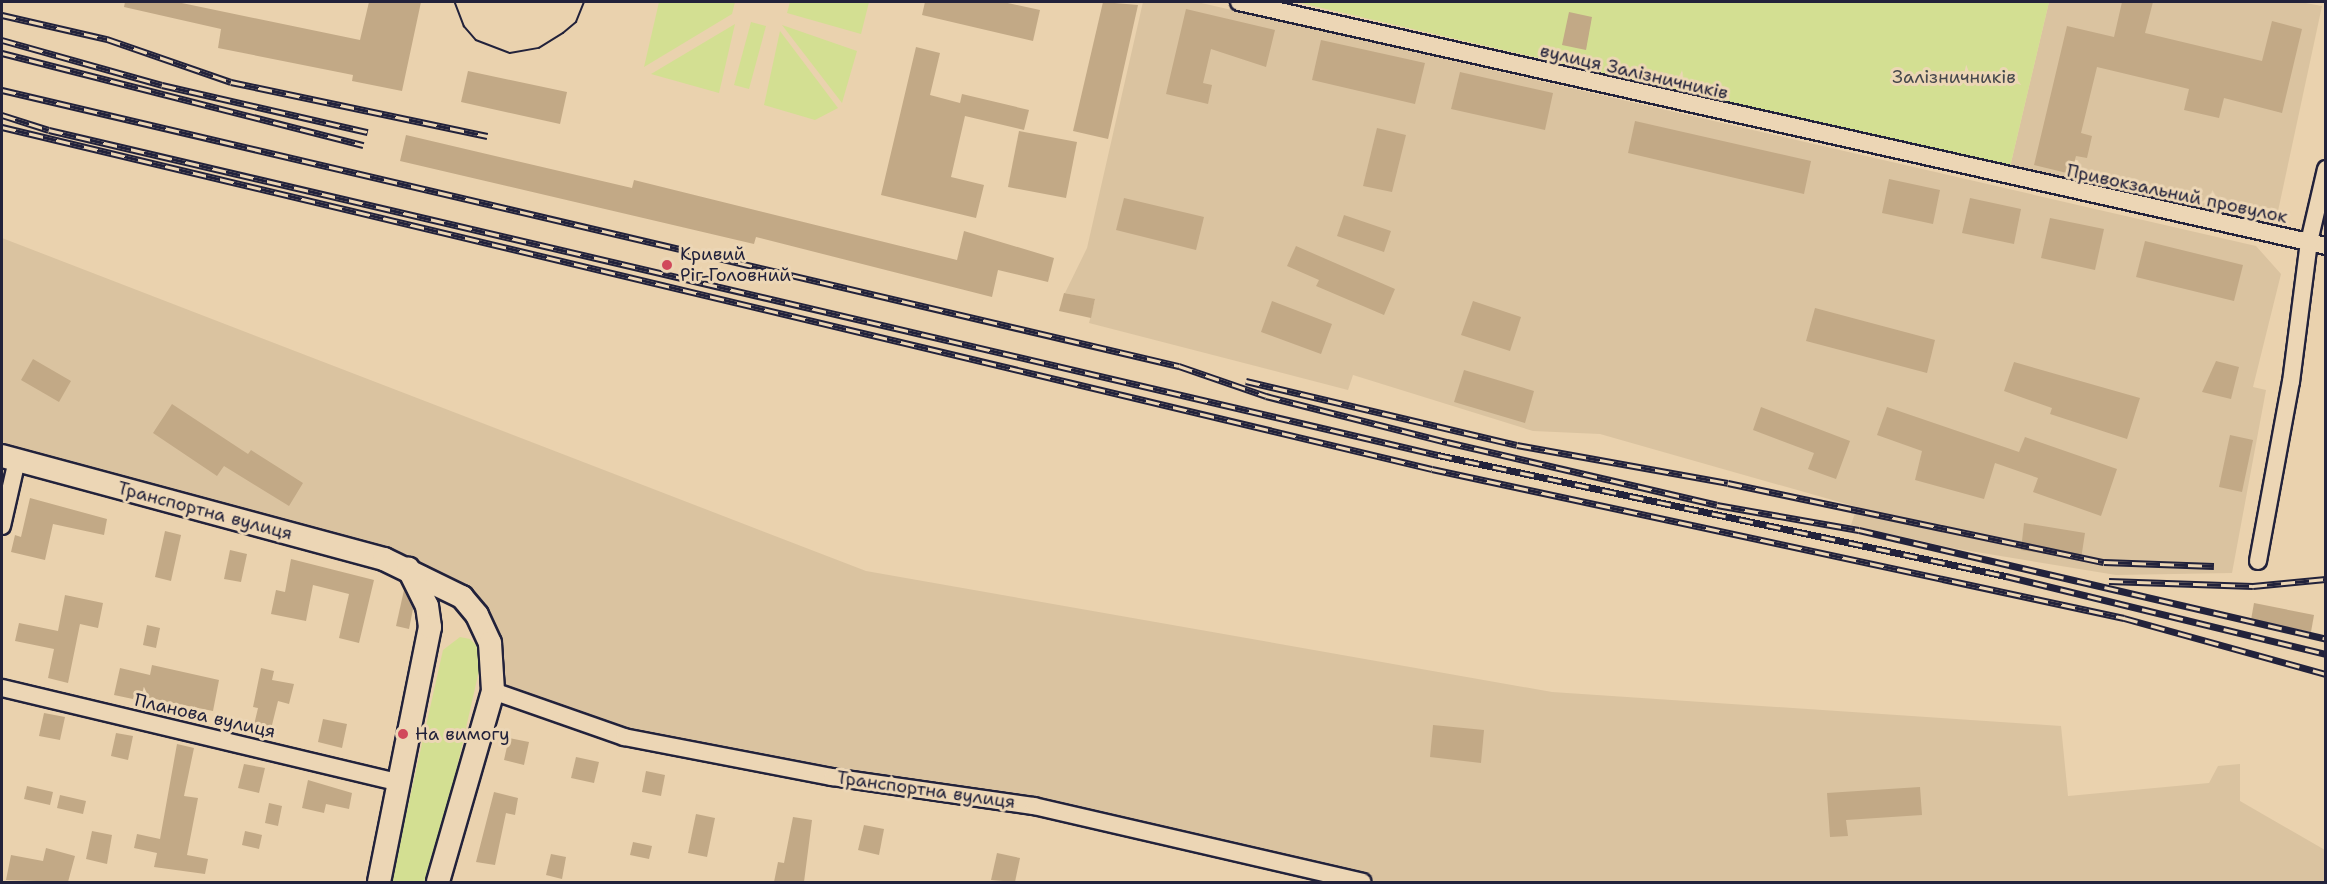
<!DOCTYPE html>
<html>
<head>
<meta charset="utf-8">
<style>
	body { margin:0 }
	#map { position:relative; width:2327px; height:884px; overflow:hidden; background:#ead2ae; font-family:"Shantell Sans",sans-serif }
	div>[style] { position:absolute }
	.built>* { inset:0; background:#dac3a0 }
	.green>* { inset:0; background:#d3df92 }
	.building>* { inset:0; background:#c2a986 }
	.roads { filter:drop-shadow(2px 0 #22223b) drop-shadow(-2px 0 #22223b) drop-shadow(0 2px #22223b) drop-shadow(0 -2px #22223b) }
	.street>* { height:16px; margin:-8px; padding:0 8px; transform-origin:8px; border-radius:8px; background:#ecd6b5 }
	.secondary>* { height:22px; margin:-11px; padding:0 11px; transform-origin:11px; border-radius:11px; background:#ecd6b5 }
	.tram>* { height:1.5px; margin:-0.75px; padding:0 0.75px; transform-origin:0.75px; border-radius:0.75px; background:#22223b }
	.rail>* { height:7px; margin-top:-3.5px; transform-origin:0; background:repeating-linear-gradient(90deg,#ecd6b5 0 14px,#22223b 0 28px); box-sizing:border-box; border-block:2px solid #22223b }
	.dots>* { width:16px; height:16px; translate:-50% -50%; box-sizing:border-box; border:3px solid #ecd6b5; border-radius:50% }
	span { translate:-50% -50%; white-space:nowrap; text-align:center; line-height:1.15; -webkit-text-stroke:6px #ecd6b5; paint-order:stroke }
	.street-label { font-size:18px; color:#22223b }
	.park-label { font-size:18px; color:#45484c }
	.poi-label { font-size:18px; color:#22223b }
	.left { translate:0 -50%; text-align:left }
	.frame { position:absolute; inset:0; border:3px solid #22223b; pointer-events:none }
</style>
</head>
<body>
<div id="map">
	<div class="built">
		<i style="clip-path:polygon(1143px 2px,1197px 2px,2256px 246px,2281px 274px,2253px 387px,2266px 390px,2232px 573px,2116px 575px,1952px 548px,1851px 525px,1857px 507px,1600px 434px,1533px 431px,1353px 375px,1348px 390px,1089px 323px,1095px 300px,1065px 293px,1087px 248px)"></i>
		<i style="clip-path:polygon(2049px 2px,2300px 2px,2322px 6px,2275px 225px,2010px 167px)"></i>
		<i style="clip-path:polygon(2px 238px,866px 571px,1552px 692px,2061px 726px,2068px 796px,2209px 783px,2218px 766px,2240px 764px,2240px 801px,2325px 850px,2325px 882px,1362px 882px,1034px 806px,711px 756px,493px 691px,490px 643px,440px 582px,2px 456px)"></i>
	</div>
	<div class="green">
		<i style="clip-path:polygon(659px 2px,735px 2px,732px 14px,644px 67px)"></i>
		<i style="clip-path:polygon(790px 2px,869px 2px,861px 34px,787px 13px)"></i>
		<i style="clip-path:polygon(1296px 2px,2049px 2px,2010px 167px)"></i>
		<i style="clip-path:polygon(751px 22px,766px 26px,749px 89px,734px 85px)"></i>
		<i style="clip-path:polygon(735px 24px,719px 93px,651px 74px)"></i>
		<i style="clip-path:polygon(782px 25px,857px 51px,842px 103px)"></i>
		<i style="clip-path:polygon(780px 31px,838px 108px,815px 120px,764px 105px)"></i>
		<i style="clip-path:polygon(460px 637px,470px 639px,478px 647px,481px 662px,431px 882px,391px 882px,443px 650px)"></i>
	</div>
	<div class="building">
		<i style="clip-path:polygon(125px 2px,177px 2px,360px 40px,369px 2px,421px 2px,402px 91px,352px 81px,353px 75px,218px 48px,221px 29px,124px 7px)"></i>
		<i style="clip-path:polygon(925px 2px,1003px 2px,1040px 10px,1033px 41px,922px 15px)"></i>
		<i style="clip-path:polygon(1103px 2px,1138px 5px,1108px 139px,1073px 131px)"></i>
		<i style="clip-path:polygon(2122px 2px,2153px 2px,2145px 33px,2262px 61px,2272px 21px,2302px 29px,2282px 113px,2224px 98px,2219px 118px,2184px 110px,2189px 89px,2097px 67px,2081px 133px,2092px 136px,2087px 158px,2076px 156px,2071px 174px,2034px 165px,2067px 26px,2114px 37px)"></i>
		<i style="clip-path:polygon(1186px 9px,1275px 30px,1266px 67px,1211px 49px,1203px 83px,1212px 85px,1208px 104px,1166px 94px)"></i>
		<i style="clip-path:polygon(1569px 12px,1592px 17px,1586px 50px,1562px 45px)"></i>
		<i style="clip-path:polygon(1321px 40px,1425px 63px,1415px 104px,1312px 80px)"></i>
		<i style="clip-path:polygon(916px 47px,940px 53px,930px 95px,960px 103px,962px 94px,1029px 110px,1024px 130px,965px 116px,951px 177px,984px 185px,976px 218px,881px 195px)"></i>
		<i style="clip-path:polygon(468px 71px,567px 92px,560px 124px,461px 102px)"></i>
		<i style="clip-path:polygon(1460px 72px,1553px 93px,1545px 130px,1451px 109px)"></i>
		<i style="clip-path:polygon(1635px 121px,1811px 161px,1804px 194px,1628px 153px)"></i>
		<i style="clip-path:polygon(1377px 128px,1406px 135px,1392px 192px,1363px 186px)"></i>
		<i style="clip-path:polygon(1019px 131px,1077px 142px,1066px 198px,1008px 187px)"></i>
		<i style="clip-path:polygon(406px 135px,632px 188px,634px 180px,957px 260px,964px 231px,1054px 258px,1048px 282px,998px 270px,992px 297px,756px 237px,754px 244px,400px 161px)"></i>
		<i style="clip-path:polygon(1889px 179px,1940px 190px,1933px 224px,1882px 213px)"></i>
		<i style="clip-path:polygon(1124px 198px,1204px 217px,1196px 250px,1116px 230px)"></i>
		<i style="clip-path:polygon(1970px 198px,2021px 209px,2014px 244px,1962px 233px)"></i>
		<i style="clip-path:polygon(1344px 215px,1391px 231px,1384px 252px,1337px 236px)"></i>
		<i style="clip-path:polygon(2050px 218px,2104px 229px,2095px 270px,2041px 258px)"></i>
		<i style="clip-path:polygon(2145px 241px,2243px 265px,2234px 301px,2136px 277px)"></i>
		<i style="clip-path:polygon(1296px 246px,1395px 289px,1384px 315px,1316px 286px,1319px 280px,1287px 266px)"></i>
		<i style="clip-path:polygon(1064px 293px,1095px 299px,1091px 318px,1059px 311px)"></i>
		<i style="clip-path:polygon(1272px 301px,1332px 324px,1321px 354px,1261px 332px)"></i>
		<i style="clip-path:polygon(1473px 301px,1521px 317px,1510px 351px,1461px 335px)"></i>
		<i style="clip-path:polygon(1815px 308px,1935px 340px,1927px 373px,1806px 341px)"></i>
		<i style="clip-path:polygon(33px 359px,71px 381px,59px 402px,21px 380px)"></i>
		<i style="clip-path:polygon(2216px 361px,2239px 367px,2231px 399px,2202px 392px)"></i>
		<i style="clip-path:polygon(2014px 362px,2140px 398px,2127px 439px,2050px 414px,2052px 408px,2004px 391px)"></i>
		<i style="clip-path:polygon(1464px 370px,1534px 391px,1525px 423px,1454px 402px)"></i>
		<i style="clip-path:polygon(172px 404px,248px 454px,251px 450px,303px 483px,289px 506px,224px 466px,217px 476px,153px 433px)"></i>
		<i style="clip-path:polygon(1761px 407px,1850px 441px,1836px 479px,1808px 469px,1814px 453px,1753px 430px)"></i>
		<i style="clip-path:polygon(1887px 407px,2019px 452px,2025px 437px,2117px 469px,2101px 516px,2033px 492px,2038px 478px,1995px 463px,1984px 499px,1915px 480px,1922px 451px,1877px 435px)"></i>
		<i style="clip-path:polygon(2230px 435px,2253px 440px,2242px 492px,2219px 487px)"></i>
		<i style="clip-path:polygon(30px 498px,107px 519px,104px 535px,53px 524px,45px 560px,11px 552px,15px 535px,21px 537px)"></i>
		<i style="clip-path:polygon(2024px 523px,2085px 533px,2081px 559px,2021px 550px)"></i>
		<i style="clip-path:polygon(165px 531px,181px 535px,171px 581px,155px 577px)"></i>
		<i style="clip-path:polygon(230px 550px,247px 554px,241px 582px,224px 579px)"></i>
		<i style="clip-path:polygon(291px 559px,374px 580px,359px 643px,339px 638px,349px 594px,313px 585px,306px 621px,271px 614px,276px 590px,285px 592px)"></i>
		<i style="clip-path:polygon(404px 590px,413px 609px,409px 629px,396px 626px)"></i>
		<i style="clip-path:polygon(65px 595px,103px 603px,98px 628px,80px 624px,68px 683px,48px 678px,54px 649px,15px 641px,19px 623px,58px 631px)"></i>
		<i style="clip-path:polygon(2254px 603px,2314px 615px,2311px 632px,2251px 620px)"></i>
		<i style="clip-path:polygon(147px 625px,160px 628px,156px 648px,143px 645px)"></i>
		<i style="clip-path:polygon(152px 665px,219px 680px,213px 711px,134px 695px,133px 699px,114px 695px,120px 668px,150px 675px)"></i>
		<i style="clip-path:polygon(261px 668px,274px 671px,272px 680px,294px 684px,289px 704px,278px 701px,271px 729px,254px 725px,258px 708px,253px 707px)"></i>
		<i style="clip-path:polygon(44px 713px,65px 717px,60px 740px,39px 736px)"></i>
		<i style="clip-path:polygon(323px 719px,347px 724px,342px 748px,318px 742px)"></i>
		<i style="clip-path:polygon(1433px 725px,1484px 730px,1481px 763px,1430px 757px)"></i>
		<i style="clip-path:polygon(116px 733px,133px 736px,128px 760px,111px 756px)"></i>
		<i style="clip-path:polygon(509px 738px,529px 742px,524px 765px,504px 760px)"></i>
		<i style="clip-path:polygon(177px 744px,194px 748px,184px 796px,198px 798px,187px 855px,208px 859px,205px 874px,154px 867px,157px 853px,134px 848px,137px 834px,160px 839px)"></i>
		<i style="clip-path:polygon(576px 757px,599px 762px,594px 783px,571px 778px)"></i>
		<i style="clip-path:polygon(244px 764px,265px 768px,259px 793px,238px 788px)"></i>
		<i style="clip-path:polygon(646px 771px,665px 775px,661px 796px,642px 792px)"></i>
		<i style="clip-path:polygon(308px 780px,352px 793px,349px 809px,326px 804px,324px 813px,302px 808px)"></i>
		<i style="clip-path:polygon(27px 786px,53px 792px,50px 805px,24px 799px)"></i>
		<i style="clip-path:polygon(1920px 787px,1922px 815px,1846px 820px,1848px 836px,1830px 837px,1827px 793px)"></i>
		<i style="clip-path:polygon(494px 792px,518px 798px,515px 815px,506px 813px,495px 865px,476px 862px)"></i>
		<i style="clip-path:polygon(60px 795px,86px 801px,83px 814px,57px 808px)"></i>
		<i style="clip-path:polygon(269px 803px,282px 806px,278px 826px,265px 823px)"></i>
		<i style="clip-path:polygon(696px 814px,715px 818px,707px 857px,688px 853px)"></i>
		<i style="clip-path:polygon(793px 817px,812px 820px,804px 882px,774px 882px,778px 862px,784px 863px)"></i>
		<i style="clip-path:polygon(864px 825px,884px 829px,879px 855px,858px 850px)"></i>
		<i style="clip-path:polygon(92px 831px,112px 835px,107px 864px,86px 859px)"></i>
		<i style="clip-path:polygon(245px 831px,262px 835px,259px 849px,242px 845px)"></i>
		<i style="clip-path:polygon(633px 842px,652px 846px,649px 859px,630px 855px)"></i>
		<i style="clip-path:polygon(46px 848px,75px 856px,68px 882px,6px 880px,11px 855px,43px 861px)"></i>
		<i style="clip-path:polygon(997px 853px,1020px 858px,1015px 882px,991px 880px)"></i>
		<i style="clip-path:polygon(551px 854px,566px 857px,562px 879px,546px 875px)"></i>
	</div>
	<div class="roads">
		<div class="street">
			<i style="left:1239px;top:2px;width:1114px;rotate:12.65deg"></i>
			<i style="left:2px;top:526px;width:68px;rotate:-77.2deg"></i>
			<i style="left:2258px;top:561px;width:182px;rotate:-79.6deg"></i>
			<i style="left:2291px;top:382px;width:141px;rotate:-82.7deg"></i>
			<i style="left:2309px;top:242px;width:75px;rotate:-76.9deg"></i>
			<i style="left:2px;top:688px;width:409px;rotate:13.4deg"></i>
			<i style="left:493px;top:691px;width:139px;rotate:19.3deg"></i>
			<i style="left:624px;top:737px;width:212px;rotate:10.9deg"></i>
			<i style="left:832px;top:777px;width:204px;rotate:8.2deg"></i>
			<i style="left:1034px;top:806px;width:337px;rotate:13deg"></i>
		</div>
		<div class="secondary">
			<i style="left:2px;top:456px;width:396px;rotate:15.1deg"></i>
			<i style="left:384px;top:559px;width:87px;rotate:26deg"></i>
			<i style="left:462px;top:597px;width:23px;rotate:50deg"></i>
			<i style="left:477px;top:615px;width:31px;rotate:65deg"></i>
			<i style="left:490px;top:643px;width:48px;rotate:86.4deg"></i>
			<i style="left:493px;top:691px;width:199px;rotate:106.1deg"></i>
			<i style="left:379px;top:882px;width:260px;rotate:-78.7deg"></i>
			<i style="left:430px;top:627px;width:21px;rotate:-98deg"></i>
			<i style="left:427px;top:606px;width:42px;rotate:-116.6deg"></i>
		</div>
	</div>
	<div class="tram">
		<i style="left:455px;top:2px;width:26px;rotate:69deg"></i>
		<i style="left:464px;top:26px;width:18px;rotate:49deg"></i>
		<i style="left:476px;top:40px;width:36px;rotate:21deg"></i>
		<i style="left:510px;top:53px;width:29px;rotate:-10deg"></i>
		<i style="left:539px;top:48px;width:28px;rotate:-32deg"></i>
		<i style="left:563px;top:33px;width:17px;rotate:-40deg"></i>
		<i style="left:576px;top:22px;width:22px;rotate:-68deg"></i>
	</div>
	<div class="rail">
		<i style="left:2px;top:15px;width:108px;rotate:12.9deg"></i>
		<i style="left:107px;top:39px;width:131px;rotate:19.1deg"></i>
		<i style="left:231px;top:82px;width:262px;rotate:11.9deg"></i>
		<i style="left:2px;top:40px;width:166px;rotate:15.7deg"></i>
		<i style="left:162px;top:85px;width:211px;rotate:12.9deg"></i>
		<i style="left:2px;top:53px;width:373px;rotate:14.3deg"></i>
		<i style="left:2px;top:90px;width:1209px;rotate:13.2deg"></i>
		<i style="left:1179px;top:366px;width:92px;rotate:19deg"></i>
		<i style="left:1266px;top:396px;width:187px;rotate:14.3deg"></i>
		<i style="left:1447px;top:442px;width:277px;rotate:13.1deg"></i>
		<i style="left:1717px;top:505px;width:144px;rotate:10deg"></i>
		<i style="left:1859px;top:530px;width:480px;rotate:13.1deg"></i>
		<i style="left:2px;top:115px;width:49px;rotate:17.7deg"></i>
		<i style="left:49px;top:130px;width:1427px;rotate:13.17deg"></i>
		<i style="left:1438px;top:455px;width:581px;rotate:12.03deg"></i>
		<i style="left:2006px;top:576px;width:329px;rotate:13.7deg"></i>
		<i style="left:2px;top:127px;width:1470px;rotate:13.45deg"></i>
		<i style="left:1432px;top:469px;width:708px;rotate:12.15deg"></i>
		<i style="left:2124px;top:618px;width:210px;rotate:15.5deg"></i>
		<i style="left:1246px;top:381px;width:278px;rotate:13.3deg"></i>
		<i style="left:1517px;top:445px;width:214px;rotate:10.2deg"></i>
		<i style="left:1728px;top:483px;width:384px;rotate:11.9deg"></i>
		<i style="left:2104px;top:562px;width:110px;rotate:2.1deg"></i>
		<i style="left:2109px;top:581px;width:144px;rotate:2deg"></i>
		<i style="left:2253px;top:586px;width:73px;rotate:-5.5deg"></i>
	</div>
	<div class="dots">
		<i style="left:667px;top:265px;background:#d1495b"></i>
		<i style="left:403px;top:734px;background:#d1495b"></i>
	</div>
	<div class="street-label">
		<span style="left:1634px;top:72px;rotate:13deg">вулиця Залізничників</span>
		<span style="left:2177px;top:194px;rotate:12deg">Привокзальний провулок</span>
		<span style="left:205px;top:511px;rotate:15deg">Транспортна вулиця</span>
		<span style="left:205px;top:716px;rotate:13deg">Планова вулиця</span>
		<span style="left:926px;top:790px;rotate:8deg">Транспортна вулиця</span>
	</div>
	<div class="park-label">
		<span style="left:1954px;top:77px">Залізничників</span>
	</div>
	<div class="poi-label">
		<span class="left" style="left:680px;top:265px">Кривий<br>Ріг-Головний</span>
		<span class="left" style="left:415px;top:734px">На вимогу</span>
	</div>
	<div class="frame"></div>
</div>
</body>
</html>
